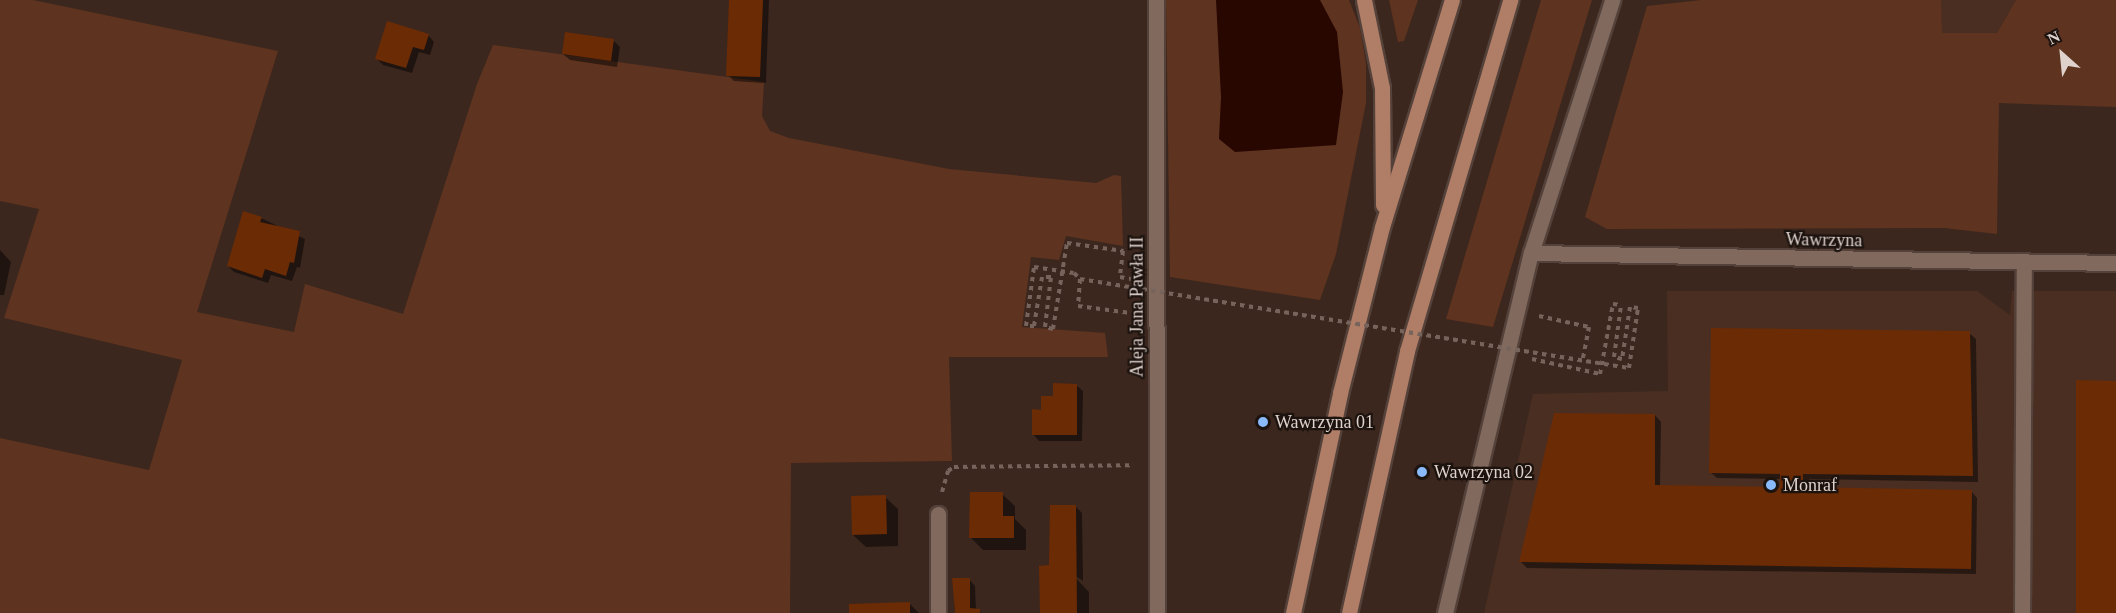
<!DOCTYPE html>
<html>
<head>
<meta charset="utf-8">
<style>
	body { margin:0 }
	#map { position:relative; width:2116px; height:613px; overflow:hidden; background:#3c271e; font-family:Georgia,serif }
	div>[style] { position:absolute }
	.built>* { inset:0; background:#4a2e22 }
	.green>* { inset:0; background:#5e331f }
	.water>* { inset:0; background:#270700 }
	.shadow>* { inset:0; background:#0007 }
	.building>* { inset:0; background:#6b2b05 }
	.path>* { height:4px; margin-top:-2px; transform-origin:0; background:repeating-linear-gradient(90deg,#76635b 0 4.5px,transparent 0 9px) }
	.roads { filter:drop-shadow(2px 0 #54423a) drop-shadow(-2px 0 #54423a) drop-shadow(0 2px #54423a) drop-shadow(0 -2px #54423a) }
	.minor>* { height:15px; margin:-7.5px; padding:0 7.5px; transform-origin:7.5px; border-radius:7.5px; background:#81695e }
	.major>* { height:15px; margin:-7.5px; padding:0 7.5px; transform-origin:7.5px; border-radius:7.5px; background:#b07d66 }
	.path-bridge>* { height:4px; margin-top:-2px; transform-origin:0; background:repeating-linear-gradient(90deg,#76635b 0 4.5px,transparent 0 9px) }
	.dots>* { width:16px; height:16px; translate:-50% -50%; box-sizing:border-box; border:3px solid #1c130f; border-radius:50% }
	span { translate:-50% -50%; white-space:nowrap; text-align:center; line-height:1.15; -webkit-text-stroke:4.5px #1c130f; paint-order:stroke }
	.street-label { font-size:18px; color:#dfd1cb }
	.poi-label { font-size:18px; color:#dfd1cb }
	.left { translate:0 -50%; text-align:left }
	.north { position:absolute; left:2032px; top:24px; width:60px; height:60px; -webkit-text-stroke:4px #1c130f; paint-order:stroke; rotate:333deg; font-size:16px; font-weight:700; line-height:24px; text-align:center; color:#dfd1cb }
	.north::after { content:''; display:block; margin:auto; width:21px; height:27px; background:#dfd1cb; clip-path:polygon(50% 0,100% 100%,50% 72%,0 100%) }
</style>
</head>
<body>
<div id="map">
	<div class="built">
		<i style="clip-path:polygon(1941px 0,2016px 0,1997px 33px,1941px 33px)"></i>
		<i style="clip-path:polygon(1667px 291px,1977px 291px,2010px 315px,2012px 291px,2116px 291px,2116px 613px,1484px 613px,1533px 394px,1668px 391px)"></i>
	</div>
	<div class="green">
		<i style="clip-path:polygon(0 0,33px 0,278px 51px,197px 312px,294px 332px,305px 284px,403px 314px,477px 84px,493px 45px,764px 82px,762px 116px,770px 131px,789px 138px,949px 169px,1096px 183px,1114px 175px,1121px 176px,1123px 246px,1066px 236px,1059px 260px,1031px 257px,1022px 327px,1105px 333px,1108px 357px,949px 357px,952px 461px,791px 463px,790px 613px,0 613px,0 438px,149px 470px,182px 360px,4px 318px,39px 209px,0 201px)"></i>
		<i style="clip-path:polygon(1166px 0,1349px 0,1360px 28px,1366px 63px,1366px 103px,1336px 254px,1320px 300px,1170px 277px)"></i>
		<i style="clip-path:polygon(1389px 0,1418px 0,1404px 41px,1398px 42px)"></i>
		<i style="clip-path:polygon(1541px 0,1592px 0,1493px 327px,1446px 319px)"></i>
		<i style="clip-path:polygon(1701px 0,1941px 0,1942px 33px,1997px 33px,2016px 0,2116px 0,2116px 107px,1999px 103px,1997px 234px,1944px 228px,1607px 229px,1585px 217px,1647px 6px)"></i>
	</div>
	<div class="water">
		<i style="clip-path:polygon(1216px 0,1320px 0,1337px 32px,1343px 92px,1336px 145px,1235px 152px,1219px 139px,1221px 97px)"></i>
	</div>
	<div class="shadow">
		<i style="clip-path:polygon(731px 0,769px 0,766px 83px,734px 81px,728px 75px)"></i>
		<i style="clip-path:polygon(428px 35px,434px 42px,430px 55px,419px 52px,412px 73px,383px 65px,377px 59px)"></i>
		<i style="clip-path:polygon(614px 41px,620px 47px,617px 67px,570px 60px,563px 54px)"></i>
		<i style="clip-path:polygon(261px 218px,305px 239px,300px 268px,297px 267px,292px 281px,271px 275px,268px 283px,234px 272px,228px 266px)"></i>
		<i style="clip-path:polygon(0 250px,11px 262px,4px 295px,0 295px)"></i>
		<i style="clip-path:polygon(1969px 333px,1976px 339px,1978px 482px,1809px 479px,1808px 489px,1971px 491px,1977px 498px,1976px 574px,1527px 568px,1521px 562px,1655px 415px,1661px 422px,1660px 487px,1781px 488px,1781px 479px,1717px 478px,1710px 472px)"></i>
		<i style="clip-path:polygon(1076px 385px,1083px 391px,1082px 441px,1039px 441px,1033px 434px,1042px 411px)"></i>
		<i style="clip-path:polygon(1002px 494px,1015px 506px,1015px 519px,1026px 530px,1026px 550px,983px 550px,970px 537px)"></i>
		<i style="clip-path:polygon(885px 497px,898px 509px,898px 546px,866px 547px,853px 535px)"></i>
		<i style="clip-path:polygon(1076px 507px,1082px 513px,1083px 581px,1071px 573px,1089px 592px,1089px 613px,1041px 613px,1051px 567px)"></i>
		<i style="clip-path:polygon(953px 579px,969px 579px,975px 586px,976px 610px,982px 613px,955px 613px)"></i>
		<i style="clip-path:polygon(910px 604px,919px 613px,850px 613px)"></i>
	</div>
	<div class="building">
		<i style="clip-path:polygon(729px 0,763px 0,760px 77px,726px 76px)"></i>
		<i style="clip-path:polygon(387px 21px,429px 34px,424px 50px,413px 47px,406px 68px,375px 59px)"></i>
		<i style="clip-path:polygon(565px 32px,614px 39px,611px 61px,562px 54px)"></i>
		<i style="clip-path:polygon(243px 211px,262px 217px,260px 222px,300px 231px,294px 263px,290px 262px,286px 276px,265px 269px,262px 278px,227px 266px)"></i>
		<i style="clip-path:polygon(1711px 328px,1970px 331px,1973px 476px,1803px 474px,1803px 487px,1972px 490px,1971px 569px,1519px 562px,1554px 413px,1655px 414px,1655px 485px,1780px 487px,1780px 474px,1709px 473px)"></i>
		<i style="clip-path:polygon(2076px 380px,2116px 381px,2116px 613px,2076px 613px)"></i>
		<i style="clip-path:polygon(1053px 383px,1077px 384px,1077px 435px,1032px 435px,1032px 409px,1041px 410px,1041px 396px,1053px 396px)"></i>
		<i style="clip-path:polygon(970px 492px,1003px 492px,1003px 516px,1014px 516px,1014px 538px,969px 538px)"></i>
		<i style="clip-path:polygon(886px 495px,887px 534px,852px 535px,851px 496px)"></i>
		<i style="clip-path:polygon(1050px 505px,1076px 505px,1077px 613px,1040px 613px,1039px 566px,1049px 565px)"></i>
		<i style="clip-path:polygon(952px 578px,970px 578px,970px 608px,980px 609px,980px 613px,955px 613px)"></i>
		<i style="clip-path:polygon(910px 602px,910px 613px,849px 613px,849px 604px)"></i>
	</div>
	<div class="path">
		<i style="left:1080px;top:279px;width:27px;rotate:94deg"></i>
		<i style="left:1078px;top:306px;width:53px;rotate:7.5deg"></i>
		<i style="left:1539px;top:316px;width:51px;rotate:12.4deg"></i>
		<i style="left:1589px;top:327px;width:32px;rotate:101deg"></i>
		<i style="left:1053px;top:329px;width:87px;rotate:-80.8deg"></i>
		<i style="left:1067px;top:243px;width:57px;rotate:8.1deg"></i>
		<i style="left:1123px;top:251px;width:26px;rotate:97deg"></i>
		<i style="left:1120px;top:277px;width:11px;rotate:10deg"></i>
		<i style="left:1532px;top:359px;width:70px;rotate:12.4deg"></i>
		<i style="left:1600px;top:374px;width:71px;rotate:-79.5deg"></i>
		<i style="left:1613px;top:304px;width:8px;rotate:7deg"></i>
		<i style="left:942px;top:492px;width:22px;rotate:-74deg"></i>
		<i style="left:948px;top:471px;width:7px;rotate:-34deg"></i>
		<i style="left:954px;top:467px;width:179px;rotate:-0.6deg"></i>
	</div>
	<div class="roads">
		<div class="minor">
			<i style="left:1156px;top:0;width:613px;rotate:89.91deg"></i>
			<i style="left:1531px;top:253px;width:585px;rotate:0.98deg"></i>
			<i style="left:938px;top:514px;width:99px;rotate:90deg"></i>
			<i style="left:1445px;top:613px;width:370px;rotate:-76.6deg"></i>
			<i style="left:1531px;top:253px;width:266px;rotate:-72.2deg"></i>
			<i style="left:2022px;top:613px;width:352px;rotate:-89.7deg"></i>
		</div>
		<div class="major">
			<i style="left:1364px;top:0;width:90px;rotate:78.4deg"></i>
			<i style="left:1382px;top:88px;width:117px;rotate:89.5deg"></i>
			<i style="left:1293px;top:613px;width:225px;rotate:-77.9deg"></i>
			<i style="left:1340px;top:393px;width:171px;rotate:-75.8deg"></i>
			<i style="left:1382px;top:227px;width:238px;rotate:-72.9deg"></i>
			<i style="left:1349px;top:613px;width:268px;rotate:-77.5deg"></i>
			<i style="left:1407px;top:351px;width:366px;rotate:-73.6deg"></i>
		</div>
	</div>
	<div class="path-bridge">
		<i style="left:1053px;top:329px;width:8px;rotate:-166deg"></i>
		<i style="left:1045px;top:327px;width:50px;rotate:-83.2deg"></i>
		<i style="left:1051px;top:277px;width:9px;rotate:180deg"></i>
		<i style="left:1042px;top:277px;width:50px;rotate:99.3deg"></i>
		<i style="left:1034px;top:326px;width:8px;rotate:180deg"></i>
		<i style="left:1026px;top:326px;width:60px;rotate:-82.3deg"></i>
		<i style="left:1034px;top:267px;width:40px;rotate:8.5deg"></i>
		<i style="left:1074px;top:273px;width:8px;rotate:45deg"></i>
		<i style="left:1080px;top:279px;width:556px;rotate:9.21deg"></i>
		<i style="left:1629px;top:368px;width:61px;rotate:-81.5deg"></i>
		<i style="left:1638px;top:308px;width:8px;rotate:-173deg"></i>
		<i style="left:1630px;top:307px;width:53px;rotate:98.7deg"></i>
		<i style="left:1622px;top:359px;width:8px;rotate:-166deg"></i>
		<i style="left:1614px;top:357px;width:52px;rotate:-82.3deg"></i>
	</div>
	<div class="dots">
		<i style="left:1263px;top:422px;background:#88bafc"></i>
		<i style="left:1422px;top:472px;background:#88bafc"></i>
		<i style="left:1771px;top:485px;background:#88bafc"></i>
	</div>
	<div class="street-label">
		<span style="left:1824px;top:240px;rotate:1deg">Wawrzyna</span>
		<span style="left:1137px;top:307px;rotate:-90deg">Aleja Jana Pawła II</span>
	</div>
	<div class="poi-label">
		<span class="left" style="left:1275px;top:422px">Wawrzyna 01</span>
		<span class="left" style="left:1434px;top:472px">Wawrzyna 02</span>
		<span class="left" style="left:1783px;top:485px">Monraf</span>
	</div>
	<div class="north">N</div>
</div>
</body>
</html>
